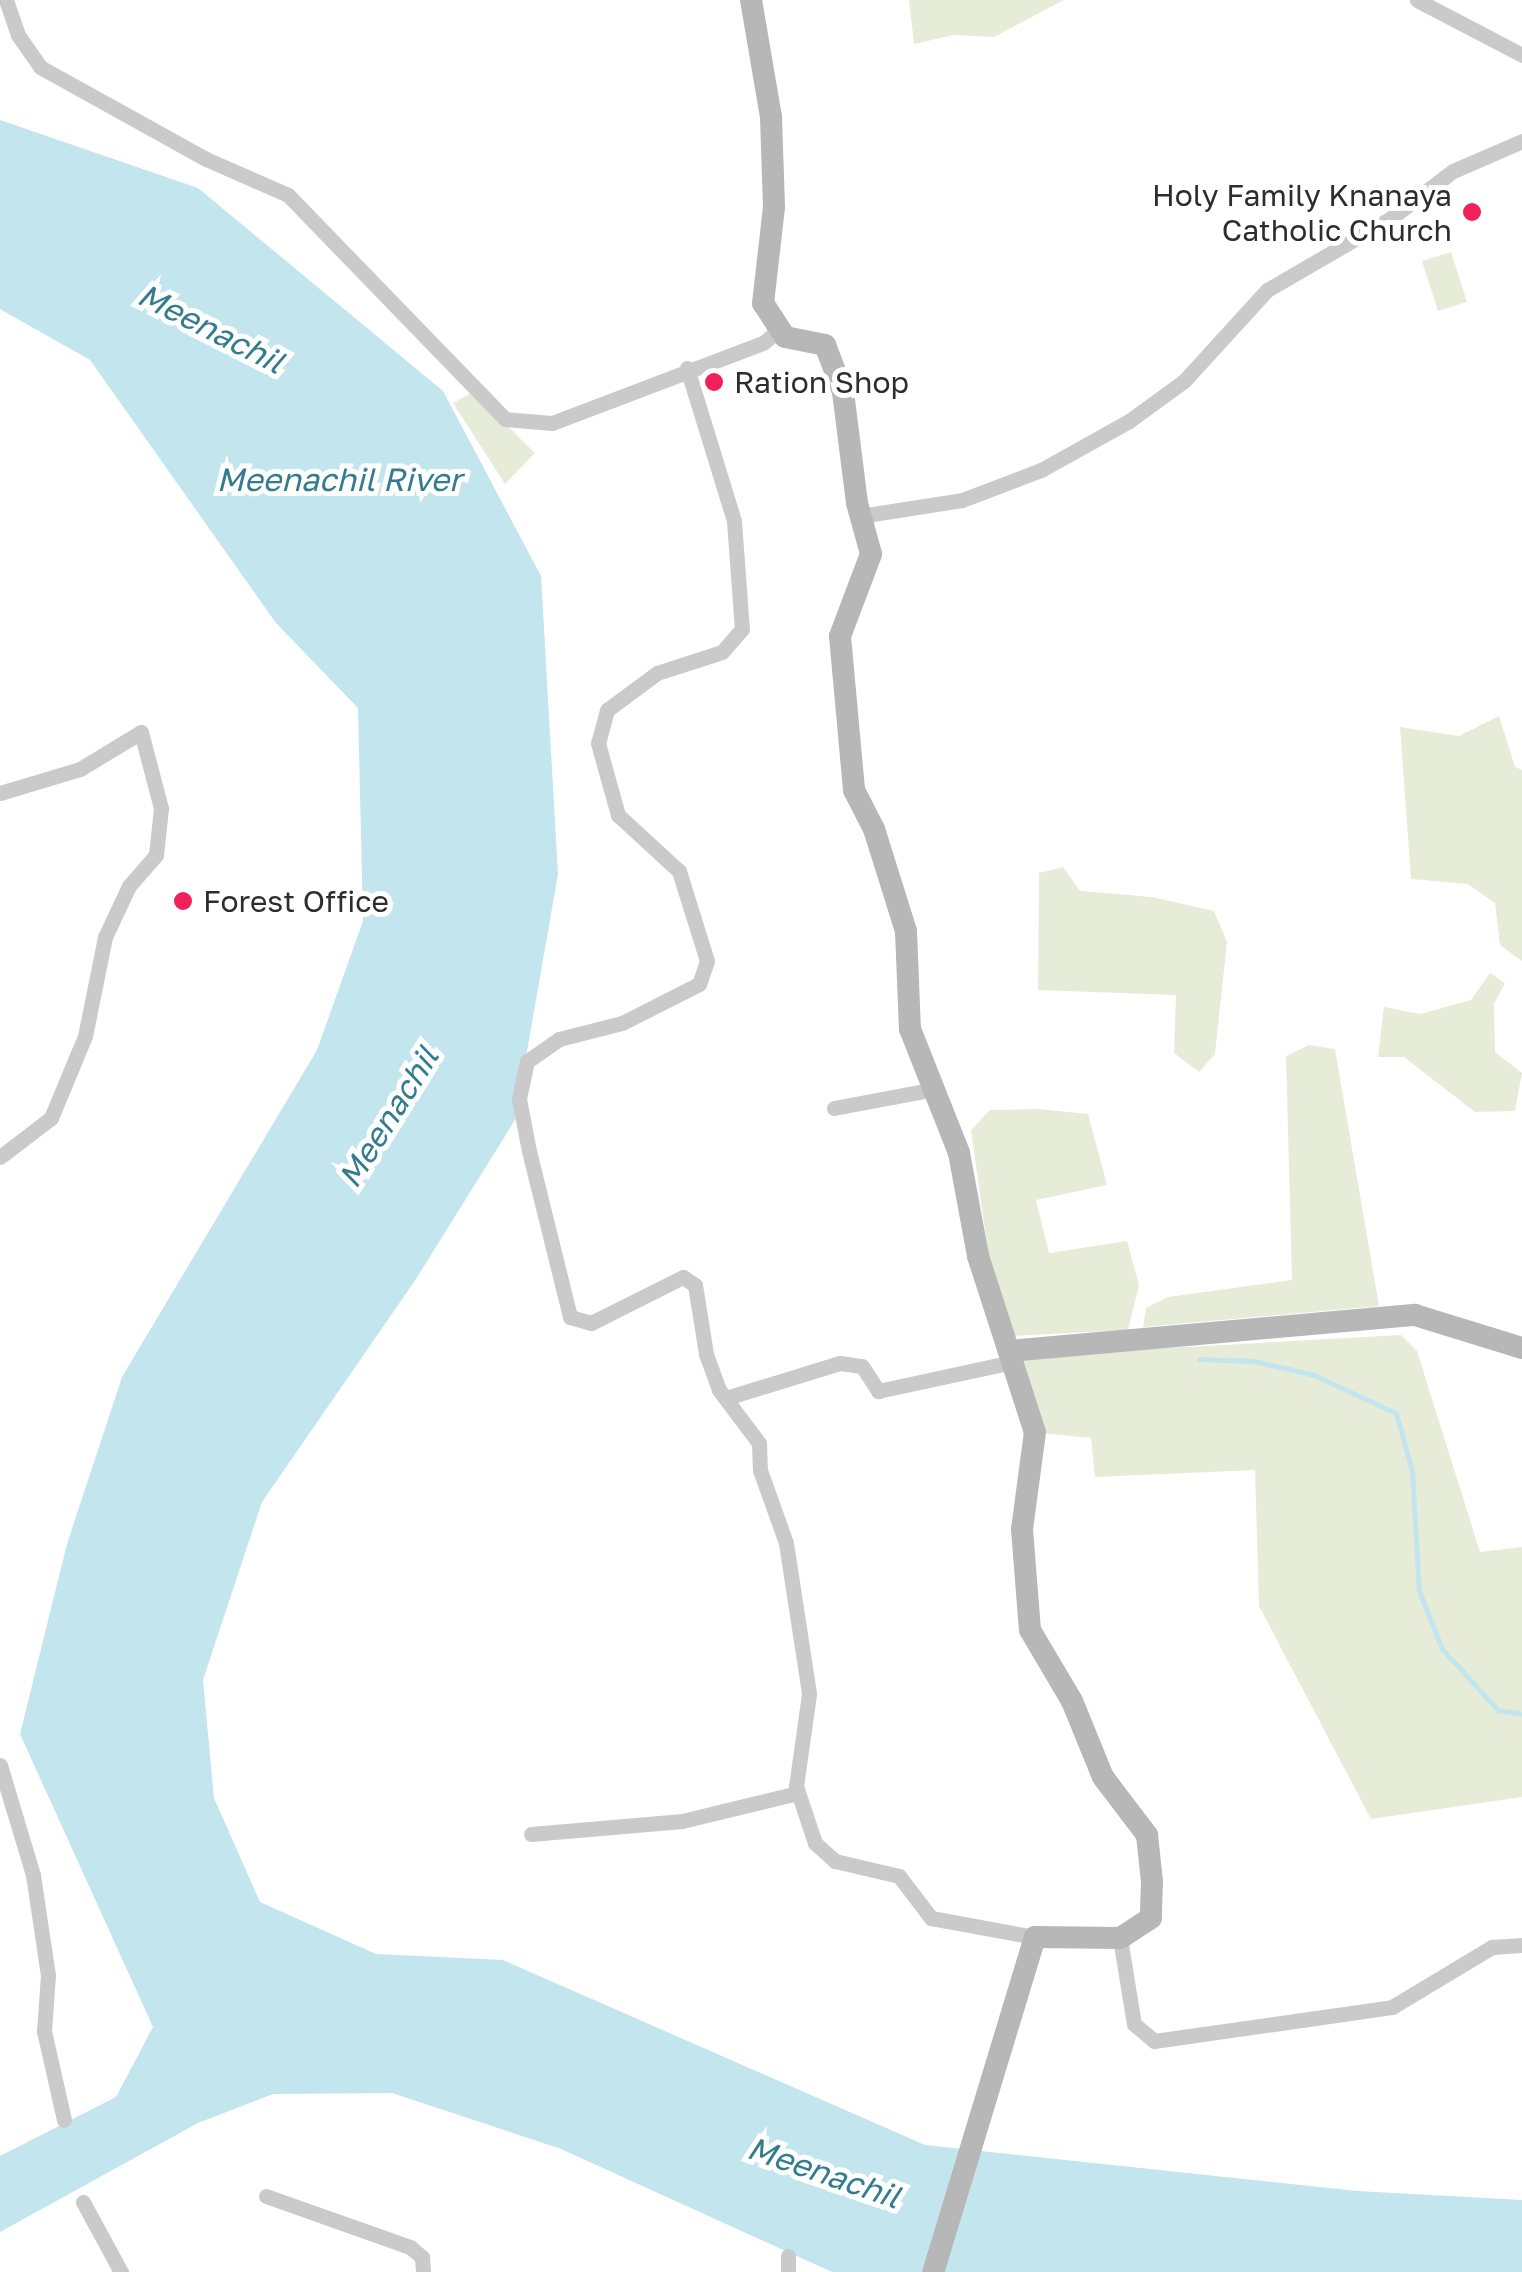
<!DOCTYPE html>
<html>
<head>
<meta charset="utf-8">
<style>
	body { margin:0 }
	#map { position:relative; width:1522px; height:2272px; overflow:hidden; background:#fff; font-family:"Golos Text",sans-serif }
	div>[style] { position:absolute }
	.green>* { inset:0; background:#e7ecd9 }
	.water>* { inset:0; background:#c3e5ee }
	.stream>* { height:5px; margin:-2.5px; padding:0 2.5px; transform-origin:2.5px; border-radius:2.5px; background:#c3e5ee }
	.minor>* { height:15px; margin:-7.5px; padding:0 7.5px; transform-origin:7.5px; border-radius:7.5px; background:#cacaca }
	.secondary>* { height:22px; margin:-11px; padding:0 11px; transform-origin:11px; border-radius:11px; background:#b7b7b7 }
	.dots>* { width:28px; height:28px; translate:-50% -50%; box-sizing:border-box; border:5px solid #fff; border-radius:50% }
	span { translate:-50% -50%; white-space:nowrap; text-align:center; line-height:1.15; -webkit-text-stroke:10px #fff; paint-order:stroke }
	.poi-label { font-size:30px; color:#2d2d2d }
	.right { translate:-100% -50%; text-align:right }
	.left { translate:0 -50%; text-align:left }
	.water-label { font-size:32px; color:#337c8e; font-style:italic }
</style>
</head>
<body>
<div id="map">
	<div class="green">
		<i style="clip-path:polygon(909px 0,1064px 0,994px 37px,954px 35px,914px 44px)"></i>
		<i style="clip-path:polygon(1451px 252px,1467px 302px,1438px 311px,1422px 261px)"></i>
		<i style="clip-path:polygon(473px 392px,535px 453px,505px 484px,453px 403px)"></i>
		<i style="clip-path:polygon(1499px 716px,1515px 767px,1522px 770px,1522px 961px,1500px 945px,1495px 903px,1468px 884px,1411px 879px,1400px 727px,1459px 736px)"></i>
		<i style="clip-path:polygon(1063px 867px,1080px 891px,1152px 897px,1214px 911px,1227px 942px,1215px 1054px,1199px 1072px,1174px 1053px,1176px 995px,1038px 990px,1039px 873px)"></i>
		<i style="clip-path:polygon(1490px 973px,1505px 983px,1494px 1004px,1495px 1052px,1522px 1073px,1515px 1111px,1475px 1112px,1404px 1057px,1378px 1057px,1384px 1007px,1420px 1014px,1471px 1000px)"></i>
		<i style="clip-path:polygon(1309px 1045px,1335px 1049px,1379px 1306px,1143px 1327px,1146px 1308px,1168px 1297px,1292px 1280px,1286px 1056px)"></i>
		<i style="clip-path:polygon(1038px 1109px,1088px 1114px,1107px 1185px,1036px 1200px,1049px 1253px,1127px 1241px,1139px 1285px,1128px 1330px,1013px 1336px,991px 1273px,971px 1130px,990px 1110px)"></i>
		<i style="clip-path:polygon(1401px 1335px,1417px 1351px,1480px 1552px,1522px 1547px,1522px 1797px,1371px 1819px,1259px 1606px,1255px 1470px,1095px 1477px,1091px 1438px,1042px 1433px,1019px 1367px,1024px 1356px)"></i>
	</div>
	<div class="water">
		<i style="clip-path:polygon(0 120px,198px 188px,443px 391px,541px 576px,558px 874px,515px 1120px,416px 1279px,262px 1502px,203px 1680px,214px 1798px,260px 1902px,376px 1954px,503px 1960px,925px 2145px,1357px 2191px,1522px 2200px,1522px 2272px,832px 2272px,561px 2149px,392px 2093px,273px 2094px,198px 2123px,0 2232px,0 2156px,116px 2097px,153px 2027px,20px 1734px,67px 1544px,122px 1377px,317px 1050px,363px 921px,358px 708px,276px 623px,90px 360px,0 309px)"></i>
	</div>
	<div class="stream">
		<i style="left:1199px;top:1359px;width:55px;rotate:2.1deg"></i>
		<i style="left:1254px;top:1361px;width:62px;rotate:13.1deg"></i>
		<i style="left:1314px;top:1375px;width:90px;rotate:24.9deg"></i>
		<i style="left:1396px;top:1413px;width:60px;rotate:74.6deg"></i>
		<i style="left:1412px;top:1471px;width:120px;rotate:86.7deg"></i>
		<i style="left:1419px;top:1591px;width:62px;rotate:68.4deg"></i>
		<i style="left:1442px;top:1649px;width:83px;rotate:47.4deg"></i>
		<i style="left:1498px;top:1710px;width:24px;rotate:9deg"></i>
	</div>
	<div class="minor">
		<i style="left:6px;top:0;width:37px;rotate:71deg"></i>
		<i style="left:18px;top:35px;width:39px;rotate:55deg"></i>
		<i style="left:40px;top:67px;width:190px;rotate:29deg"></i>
		<i style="left:206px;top:159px;width:90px;rotate:23.7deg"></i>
		<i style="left:288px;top:195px;width:312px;rotate:45.9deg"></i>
		<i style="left:505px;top:419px;width:47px;rotate:4.9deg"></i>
		<i style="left:552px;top:423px;width:226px;rotate:-20.8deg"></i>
		<i style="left:763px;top:343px;width:19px;rotate:-39deg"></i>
		<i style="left:1417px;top:0;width:119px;rotate:27.6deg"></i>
		<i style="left:687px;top:368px;width:160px;rotate:72.9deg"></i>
		<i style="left:734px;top:521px;width:108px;rotate:85.8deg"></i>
		<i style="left:742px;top:629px;width:30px;rotate:131deg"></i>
		<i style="left:722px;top:652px;width:68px;rotate:162.1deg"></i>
		<i style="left:657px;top:673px;width:62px;rotate:143.5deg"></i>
		<i style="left:607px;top:710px;width:34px;rotate:105deg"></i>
		<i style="left:598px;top:743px;width:75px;rotate:74.5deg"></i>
		<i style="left:618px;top:815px;width:83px;rotate:42.6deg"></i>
		<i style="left:679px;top:871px;width:94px;rotate:72.7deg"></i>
		<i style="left:707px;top:961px;width:24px;rotate:109deg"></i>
		<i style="left:699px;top:984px;width:86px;rotate:153.1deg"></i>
		<i style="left:622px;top:1023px;width:65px;rotate:165.7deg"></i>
		<i style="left:559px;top:1039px;width:39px;rotate:145deg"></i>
		<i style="left:527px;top:1061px;width:39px;rotate:102deg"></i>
		<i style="left:519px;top:1099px;width:53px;rotate:79.1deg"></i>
		<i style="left:529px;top:1151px;width:171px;rotate:76.1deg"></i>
		<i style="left:570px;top:1317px;width:22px;rotate:16deg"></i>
		<i style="left:591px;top:1323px;width:103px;rotate:-26.6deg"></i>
		<i style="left:683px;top:1277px;width:14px;rotate:34deg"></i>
		<i style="left:695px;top:1285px;width:70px;rotate:80.9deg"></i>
		<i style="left:706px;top:1354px;width:38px;rotate:70deg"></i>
		<i style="left:719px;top:1390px;width:66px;rotate:53deg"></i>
		<i style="left:759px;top:1443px;width:27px;rotate:88deg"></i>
		<i style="left:760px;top:1470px;width:77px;rotate:70.4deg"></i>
		<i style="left:786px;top:1543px;width:153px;rotate:81.3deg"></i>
		<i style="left:809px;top:1694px;width:93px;rotate:98deg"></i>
		<i style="left:796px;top:1786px;width:60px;rotate:71.6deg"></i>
		<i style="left:815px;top:1843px;width:27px;rotate:42deg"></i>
		<i style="left:835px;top:1861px;width:66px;rotate:13.2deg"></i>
		<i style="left:899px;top:1876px;width:53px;rotate:52.7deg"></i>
		<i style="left:931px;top:1918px;width:106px;rotate:10.4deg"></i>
		<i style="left:860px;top:516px;width:103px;rotate:-8.9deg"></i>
		<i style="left:962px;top:500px;width:85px;rotate:-20.8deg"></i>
		<i style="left:1041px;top:470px;width:101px;rotate:-29.1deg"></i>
		<i style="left:1129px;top:421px;width:68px;rotate:-36deg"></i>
		<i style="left:1184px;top:381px;width:123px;rotate:-47.6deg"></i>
		<i style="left:1267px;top:290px;width:143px;rotate:-30.1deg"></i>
		<i style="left:1391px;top:218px;width:78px;rotate:-37.2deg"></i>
		<i style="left:1453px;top:171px;width:75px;rotate:-23.5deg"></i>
		<i style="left:0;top:793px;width:84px;rotate:-16.7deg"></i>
		<i style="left:80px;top:769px;width:71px;rotate:-31.2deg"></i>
		<i style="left:141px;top:732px;width:79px;rotate:75.3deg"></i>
		<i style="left:161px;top:808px;width:47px;rotate:96.1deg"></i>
		<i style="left:156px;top:855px;width:41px;rotate:131.1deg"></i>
		<i style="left:129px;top:886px;width:56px;rotate:115.2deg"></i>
		<i style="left:105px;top:937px;width:101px;rotate:101.4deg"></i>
		<i style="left:85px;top:1036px;width:89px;rotate:112.5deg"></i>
		<i style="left:51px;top:1118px;width:64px;rotate:142.6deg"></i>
		<i style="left:834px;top:1108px;width:98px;rotate:-10.6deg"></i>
		<i style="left:726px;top:1398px;width:119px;rotate:-17.1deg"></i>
		<i style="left:840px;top:1363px;width:22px;rotate:8deg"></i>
		<i style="left:862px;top:1366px;width:30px;rotate:57deg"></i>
		<i style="left:878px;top:1391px;width:137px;rotate:-12.2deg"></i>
		<i style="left:0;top:1765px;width:115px;rotate:73.3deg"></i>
		<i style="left:33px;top:1875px;width:101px;rotate:81.5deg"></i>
		<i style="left:48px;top:1975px;width:56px;rotate:94.1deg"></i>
		<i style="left:44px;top:2031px;width:91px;rotate:77.3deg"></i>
		<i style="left:531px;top:1834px;width:152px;rotate:-4.9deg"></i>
		<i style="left:682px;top:1821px;width:119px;rotate:-13.6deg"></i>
		<i style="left:1120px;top:1938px;width:87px;rotate:80.8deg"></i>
		<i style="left:1134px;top:2024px;width:26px;rotate:40deg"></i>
		<i style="left:1154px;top:2041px;width:240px;rotate:-8.1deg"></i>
		<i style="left:1392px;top:2007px;width:117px;rotate:-31deg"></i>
		<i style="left:1492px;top:1947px;width:30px;rotate:-4deg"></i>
		<i style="left:266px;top:2196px;width:153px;rotate:19.5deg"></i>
		<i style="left:410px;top:2247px;width:16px;rotate:40deg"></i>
		<i style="left:422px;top:2257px;width:15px;rotate:86deg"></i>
		<i style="left:83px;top:2202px;width:80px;rotate:61.5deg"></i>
		<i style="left:788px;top:2256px;width:16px;rotate:90deg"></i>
	</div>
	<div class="secondary">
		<i style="left:751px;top:0;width:119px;rotate:80.3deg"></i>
		<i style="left:771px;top:117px;width:90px;rotate:88.1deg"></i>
		<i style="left:774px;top:207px;width:97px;rotate:96.5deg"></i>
		<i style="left:763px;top:303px;width:40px;rotate:57.1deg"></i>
		<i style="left:785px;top:337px;width:41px;rotate:11.3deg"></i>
		<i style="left:825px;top:345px;width:50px;rotate:69deg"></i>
		<i style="left:843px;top:392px;width:112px;rotate:82.8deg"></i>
		<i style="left:857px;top:503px;width:53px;rotate:74.6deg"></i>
		<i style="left:871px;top:554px;width:88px;rotate:110.7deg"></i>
		<i style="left:840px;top:636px;width:155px;rotate:84.8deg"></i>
		<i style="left:854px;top:790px;width:44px;rotate:62.9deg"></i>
		<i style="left:874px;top:829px;width:107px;rotate:72.6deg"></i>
		<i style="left:906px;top:931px;width:98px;rotate:87.7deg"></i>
		<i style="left:910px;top:1029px;width:133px;rotate:68.4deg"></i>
		<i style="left:959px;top:1153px;width:105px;rotate:79.5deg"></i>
		<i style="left:978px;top:1256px;width:185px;rotate:72.1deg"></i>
		<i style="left:1035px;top:1432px;width:98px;rotate:97.6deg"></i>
		<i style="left:1022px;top:1529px;width:101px;rotate:85.5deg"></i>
		<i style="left:1030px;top:1630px;width:82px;rotate:59.4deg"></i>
		<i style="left:1072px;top:1701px;width:82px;rotate:67.8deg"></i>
		<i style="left:1103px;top:1777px;width:73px;rotate:52.8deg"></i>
		<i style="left:1147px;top:1835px;width:47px;rotate:83.9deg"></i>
		<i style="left:1152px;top:1882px;width:36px;rotate:92deg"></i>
		<i style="left:1151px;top:1918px;width:37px;rotate:147deg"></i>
		<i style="left:1120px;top:1938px;width:85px;rotate:-179.3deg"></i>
		<i style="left:1035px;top:1937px;width:350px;rotate:106.9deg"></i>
		<i style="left:1009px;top:1351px;width:408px;rotate:-5.1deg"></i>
		<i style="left:1415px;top:1315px;width:112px;rotate:17.1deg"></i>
	</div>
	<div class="dots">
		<i style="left:1472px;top:212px;background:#f22059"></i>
		<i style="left:714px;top:382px;background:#f22059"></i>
		<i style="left:183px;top:901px;background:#f22059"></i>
	</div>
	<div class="poi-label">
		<span class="right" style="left:1452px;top:212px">Holy Family Knanaya<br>Catholic Church</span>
		<span class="left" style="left:734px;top:382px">Ration Shop</span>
		<span class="left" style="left:203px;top:901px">Forest Office</span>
	</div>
	<div class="water-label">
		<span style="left:211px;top:328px;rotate:27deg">Meenachil</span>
		<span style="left:339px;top:479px">Meenachil River</span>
		<span style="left:388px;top:1117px;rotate:-58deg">Meenachil</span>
		<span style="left:824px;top:2172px;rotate:19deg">Meenachil</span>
	</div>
</div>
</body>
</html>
